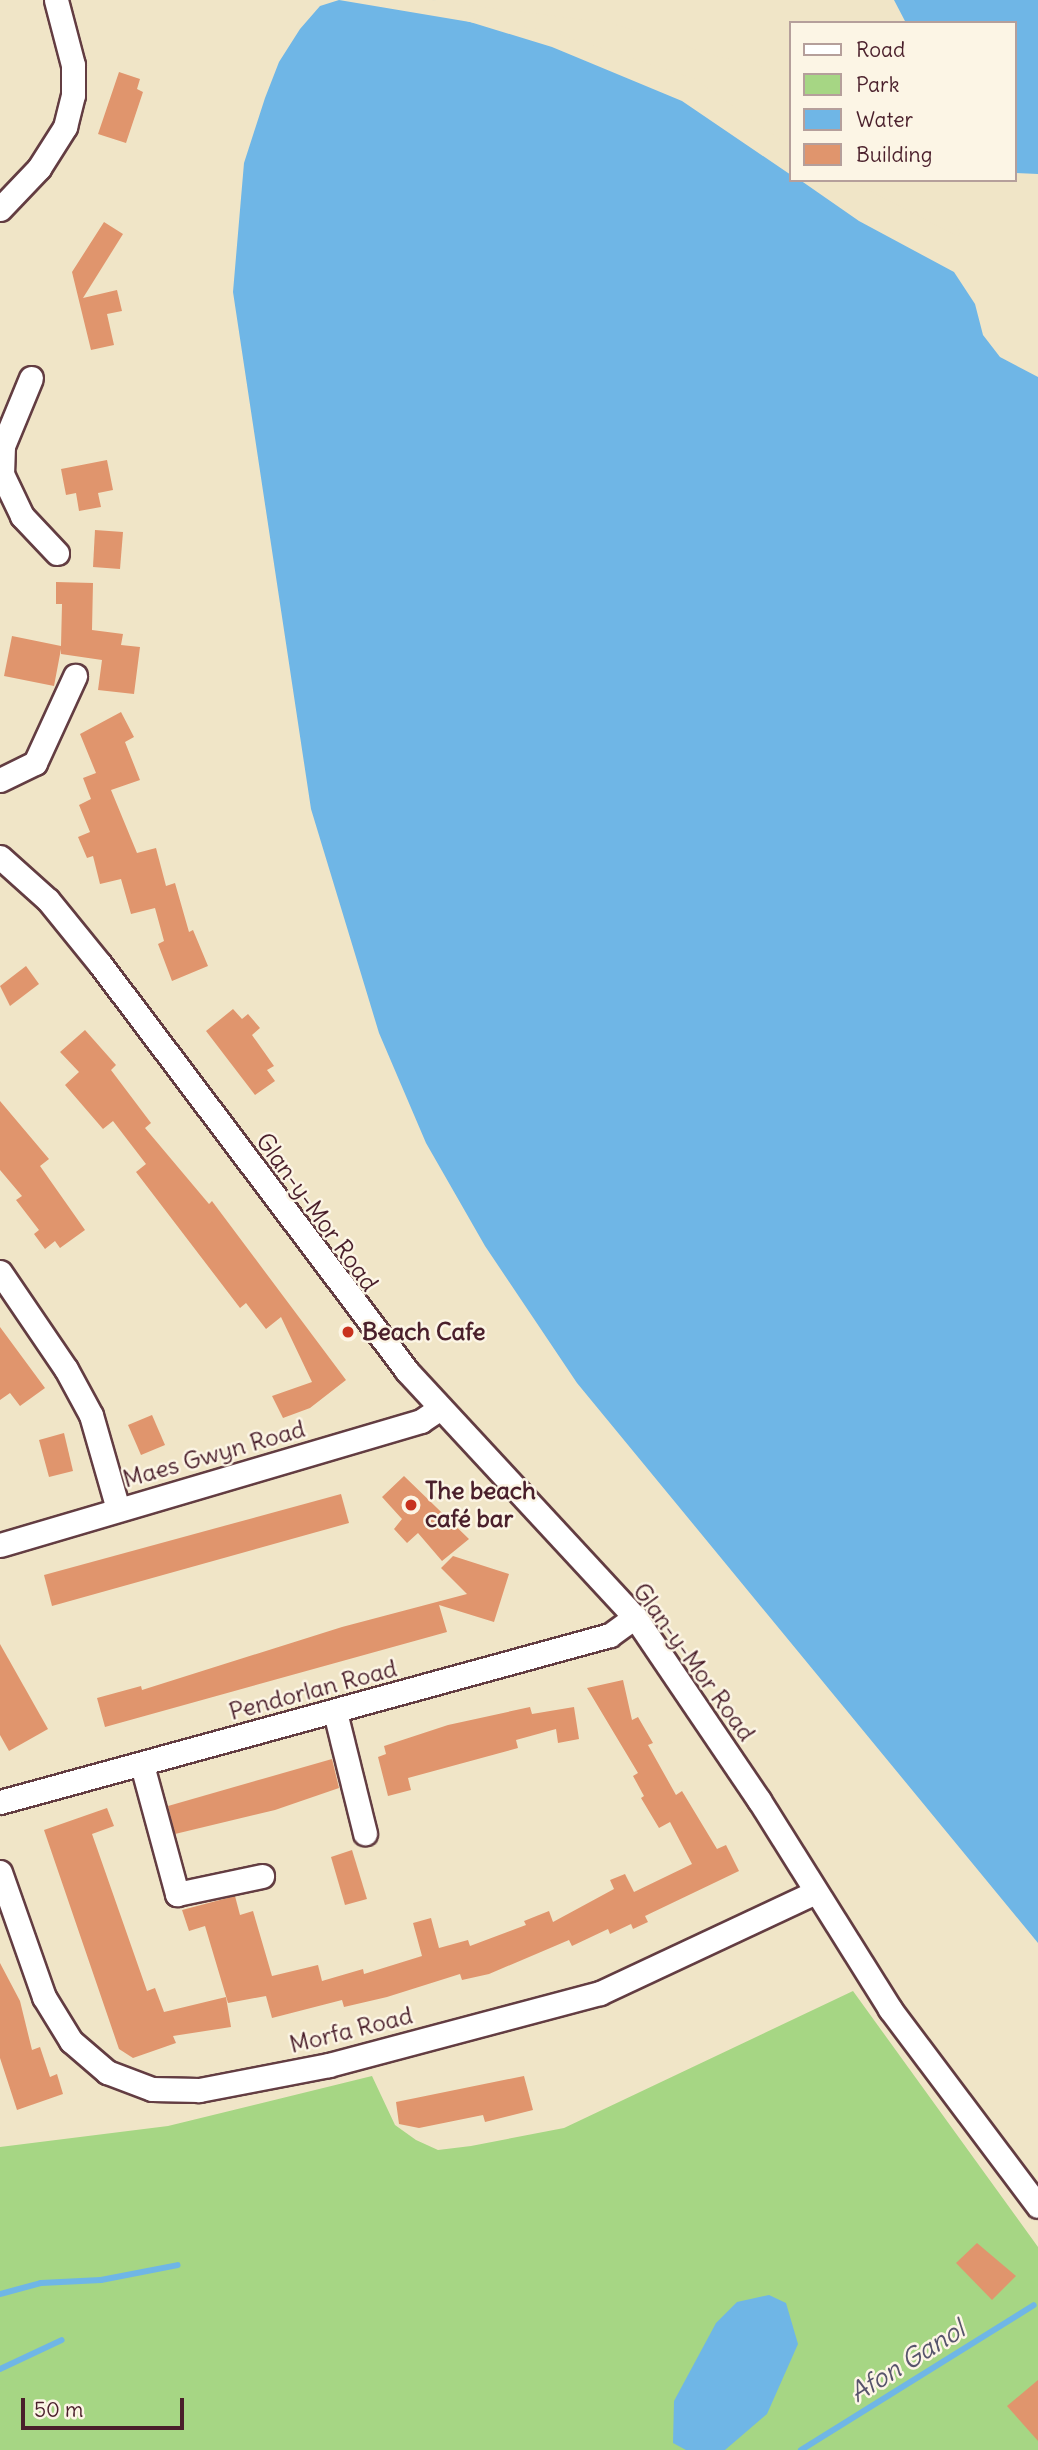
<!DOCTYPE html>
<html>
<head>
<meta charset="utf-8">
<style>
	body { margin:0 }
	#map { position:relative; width:1038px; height:2450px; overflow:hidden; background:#f0e5c7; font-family:Delius,sans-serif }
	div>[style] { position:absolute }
	.green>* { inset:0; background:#a6d684 }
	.water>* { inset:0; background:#6fb6e6 }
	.pier>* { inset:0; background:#f0e5c7 }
	.stream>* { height:6px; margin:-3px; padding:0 3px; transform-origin:3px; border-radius:3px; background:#6fb6e6 }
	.building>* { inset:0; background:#e0956d }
	.roads { filter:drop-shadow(2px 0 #633d42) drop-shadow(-2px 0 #633d42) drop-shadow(0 2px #633d42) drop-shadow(0 -2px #633d42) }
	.minor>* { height:23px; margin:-11.5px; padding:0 11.5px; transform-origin:11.5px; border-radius:11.5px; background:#fff }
	.dots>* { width:19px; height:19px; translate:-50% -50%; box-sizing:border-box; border:4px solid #fcf5e5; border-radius:50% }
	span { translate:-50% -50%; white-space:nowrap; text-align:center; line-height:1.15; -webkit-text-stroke:5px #fcf5e5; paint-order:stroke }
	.street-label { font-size:24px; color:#4a1f2b }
	.poi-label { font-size:24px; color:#4a1f2b; font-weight:700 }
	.left { translate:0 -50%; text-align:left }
	.water-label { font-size:26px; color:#57546c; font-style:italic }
	.legend { position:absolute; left:789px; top:21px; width:228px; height:161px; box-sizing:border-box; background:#fcf5e5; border:2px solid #b59f9b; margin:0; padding:9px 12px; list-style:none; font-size:21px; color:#4a1f2b }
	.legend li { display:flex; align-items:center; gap:14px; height:35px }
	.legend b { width:35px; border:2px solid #b59f9b }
	.scale { position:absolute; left:21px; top:2398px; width:163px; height:32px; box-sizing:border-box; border:4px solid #4a1f2b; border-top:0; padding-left:9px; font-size:21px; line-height:24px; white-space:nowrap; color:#4a1f2b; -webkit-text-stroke:5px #fcf5e5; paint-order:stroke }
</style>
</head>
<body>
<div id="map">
	<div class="green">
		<i style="clip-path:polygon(853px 1991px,1038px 2247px,1038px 2450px,0 2450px,0 2147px,168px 2126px,372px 2076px,395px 2125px,416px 2140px,438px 2150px,471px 2146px,564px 2128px)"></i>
	</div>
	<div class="water">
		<i style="clip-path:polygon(339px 0,548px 35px,791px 151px,791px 180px,842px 180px,958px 240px,1015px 180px,1015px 23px,611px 19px,553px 9px,432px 0,1038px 0,1038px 1943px,577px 1383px,485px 1246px,426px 1143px,379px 1033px,311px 809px,233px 292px,244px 163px,265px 98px,279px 62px,300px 29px,320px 6px)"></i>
		<i style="clip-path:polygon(769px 2295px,786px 2303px,798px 2344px,767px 2414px,725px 2450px,686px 2450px,673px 2443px,674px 2401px,716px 2323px,737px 2302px)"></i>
	</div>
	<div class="pier">
		<i style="clip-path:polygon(428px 0,894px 0,906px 23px,791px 23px,791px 73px,717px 56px,610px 23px)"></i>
		<i style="clip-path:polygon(444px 14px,549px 31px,695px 79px,791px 147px,791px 175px,682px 101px,552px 47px)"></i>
		<i style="clip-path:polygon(1015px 173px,1038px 174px,1038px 377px,1000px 357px,983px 335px,975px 304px,954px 272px,859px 221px,800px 180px,849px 180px,957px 236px,961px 233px,954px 222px,905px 180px,1015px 180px)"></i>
	</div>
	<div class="stream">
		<i style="left:0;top:2294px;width:42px;rotate:-15deg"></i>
		<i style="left:41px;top:2283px;width:60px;rotate:-2.9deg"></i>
		<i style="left:101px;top:2280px;width:78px;rotate:-11deg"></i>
		<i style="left:0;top:2369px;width:68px;rotate:-25.1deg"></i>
		<i style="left:801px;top:2450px;width:274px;rotate:-31.9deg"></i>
	</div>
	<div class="building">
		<i style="clip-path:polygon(119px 72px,140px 79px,137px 89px,143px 92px,126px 143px,98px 134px)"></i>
		<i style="clip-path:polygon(104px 222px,123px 234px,83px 298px,117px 290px,122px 311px,107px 314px,114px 345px,91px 350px,72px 272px)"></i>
		<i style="clip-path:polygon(107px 460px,113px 490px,98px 493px,101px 507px,79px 511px,76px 493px,66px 495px,61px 469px)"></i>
		<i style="clip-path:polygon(95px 530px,123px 532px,120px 569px,93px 567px)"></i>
		<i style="clip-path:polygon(56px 582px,93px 583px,92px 630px,123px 634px,121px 645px,140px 647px,134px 694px,98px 690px,102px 660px,61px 654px,61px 649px,54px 686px,4px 676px,12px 636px,61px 646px,62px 604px,56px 604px)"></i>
		<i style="clip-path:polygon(121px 712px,134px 737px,125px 742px,140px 780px,111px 790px,137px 853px,156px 848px,166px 886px,175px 883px,189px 932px,193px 930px,208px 966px,172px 981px,158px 944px,164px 941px,155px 908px,131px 914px,121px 879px,100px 884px,93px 856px,87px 858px,78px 837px,90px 832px,79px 805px,91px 799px,83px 778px,96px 773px,80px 734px)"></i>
		<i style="clip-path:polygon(26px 966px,39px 984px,10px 1006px,0 986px)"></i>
		<i style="clip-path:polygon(233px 1009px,242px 1019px,248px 1014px,260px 1028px,252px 1035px,274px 1066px,267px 1070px,275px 1081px,255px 1095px,206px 1031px)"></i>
		<i style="clip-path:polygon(85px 1030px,116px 1065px,111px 1070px,151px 1123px,145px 1128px,209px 1204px,212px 1201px,346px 1380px,310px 1408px,283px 1418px,272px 1396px,312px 1382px,281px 1317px,266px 1329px,246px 1303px,240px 1308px,136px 1172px,146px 1164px,113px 1121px,103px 1129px,65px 1085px,79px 1072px,60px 1052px)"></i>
		<i style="clip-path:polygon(0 1101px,49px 1159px,40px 1166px,85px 1230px,60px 1248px,55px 1241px,45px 1249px,34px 1234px,39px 1230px,16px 1200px,22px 1196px,0 1170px)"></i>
		<i style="clip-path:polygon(0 1327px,45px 1388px,20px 1406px,10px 1393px,0 1400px)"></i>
		<i style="clip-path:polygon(152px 1415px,165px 1445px,141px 1455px,128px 1425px)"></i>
		<i style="clip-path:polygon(64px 1433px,73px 1471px,49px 1477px,39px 1440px)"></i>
		<i style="clip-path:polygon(404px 1476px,469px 1539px,442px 1561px,418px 1533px,407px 1543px,394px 1529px,402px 1519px,382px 1497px)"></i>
		<i style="clip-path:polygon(341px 1494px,349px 1523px,52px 1606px,44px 1575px)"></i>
		<i style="clip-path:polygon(453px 1556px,509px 1574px,494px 1622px,439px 1605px,447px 1632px,105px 1727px,97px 1698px,141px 1686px,142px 1690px,342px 1627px,467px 1594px,441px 1568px)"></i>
		<i style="clip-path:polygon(0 1644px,48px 1729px,9px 1751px,0 1735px)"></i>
		<i style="clip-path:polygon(623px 1680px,632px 1720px,638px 1717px,653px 1743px,648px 1745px,676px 1795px,682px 1791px,717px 1849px,726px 1845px,739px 1871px,645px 1916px,648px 1922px,633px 1929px,631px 1924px,610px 1934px,608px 1929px,572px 1946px,569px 1940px,489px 1974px,462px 1980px,460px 1974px,387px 1997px,344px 2007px,342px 2000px,272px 2018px,266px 1996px,228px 2003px,205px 1926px,189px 1931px,182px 1910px,235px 1896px,240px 1915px,253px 1911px,272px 1976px,318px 1965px,322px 1981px,363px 1969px,364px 1974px,422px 1956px,413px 1923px,431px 1918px,439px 1948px,468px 1940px,470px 1946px,526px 1925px,524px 1921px,549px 1911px,553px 1922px,614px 1889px,610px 1880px,625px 1874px,634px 1892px,692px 1864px,670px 1822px,659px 1828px,641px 1798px,644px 1796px,633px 1776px,638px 1773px,587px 1688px)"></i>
		<i style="clip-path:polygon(530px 1707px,532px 1714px,574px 1707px,579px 1739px,558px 1743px,556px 1729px,516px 1740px,518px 1748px,408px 1778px,411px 1790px,388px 1796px,378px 1757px,386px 1754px,384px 1746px,448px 1725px)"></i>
		<i style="clip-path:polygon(332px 1759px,339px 1788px,275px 1810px,175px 1834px,168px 1806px)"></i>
		<i style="clip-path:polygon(107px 1808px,114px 1826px,92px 1834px,147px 1991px,155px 1988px,164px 2012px,226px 1997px,231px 2027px,173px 2036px,176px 2043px,133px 2058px,119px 2049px,44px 1830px)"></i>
		<i style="clip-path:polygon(352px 1850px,367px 1899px,345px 1905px,331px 1857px)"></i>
		<i style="clip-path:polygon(0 1963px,20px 2001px,32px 2050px,40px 2047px,50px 2077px,57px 2074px,63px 2094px,17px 2110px,0 2058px)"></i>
		<i style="clip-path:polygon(524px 2076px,533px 2110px,485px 2122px,483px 2115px,419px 2128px,399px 2124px,396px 2102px)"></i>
		<i style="clip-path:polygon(977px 2243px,1016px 2276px,992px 2300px,956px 2263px)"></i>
		<i style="clip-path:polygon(1038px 2380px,1038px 2441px,1007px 2406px)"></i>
	</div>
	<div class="roads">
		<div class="minor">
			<i style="left:0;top:209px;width:57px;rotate:-46.4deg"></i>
			<i style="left:39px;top:168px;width:49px;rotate:-57.6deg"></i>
			<i style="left:65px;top:127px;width:33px;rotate:-76deg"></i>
			<i style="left:73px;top:95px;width:30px;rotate:-90deg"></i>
			<i style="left:73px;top:65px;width:67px;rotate:-104.7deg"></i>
			<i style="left:31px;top:378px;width:74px;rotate:112.4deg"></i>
			<i style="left:3px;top:446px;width:28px;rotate:92deg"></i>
			<i style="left:2px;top:474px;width:47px;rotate:64.5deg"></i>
			<i style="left:22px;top:516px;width:51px;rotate:46.6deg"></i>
			<i style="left:0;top:780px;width:39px;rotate:-26deg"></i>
			<i style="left:35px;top:763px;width:96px;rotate:-65.3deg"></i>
			<i style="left:0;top:857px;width:64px;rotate:41.9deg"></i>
			<i style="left:48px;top:900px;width:82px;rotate:50.9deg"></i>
			<i style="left:100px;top:964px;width:510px;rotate:52.97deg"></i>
			<i style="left:407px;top:1371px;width:335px;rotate:47.2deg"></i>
			<i style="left:635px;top:1617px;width:221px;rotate:55.9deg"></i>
			<i style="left:759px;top:1800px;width:247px;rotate:57.9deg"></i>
			<i style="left:890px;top:2009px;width:246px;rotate:53.1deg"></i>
			<i style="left:0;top:1272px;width:117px;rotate:55.8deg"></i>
			<i style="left:66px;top:1369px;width:52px;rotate:61.5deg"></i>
			<i style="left:91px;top:1415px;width:98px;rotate:74deg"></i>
			<i style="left:0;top:1545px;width:439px;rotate:-16.4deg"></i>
			<i style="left:421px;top:1421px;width:23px;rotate:-34deg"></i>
			<i style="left:335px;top:1712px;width:125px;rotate:76.1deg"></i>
			<i style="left:142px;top:1765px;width:134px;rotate:74.8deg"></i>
			<i style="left:177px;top:1894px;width:87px;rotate:-12deg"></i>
			<i style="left:0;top:1802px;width:632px;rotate:-15.31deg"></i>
			<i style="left:610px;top:1635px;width:31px;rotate:-36deg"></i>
			<i style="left:0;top:1872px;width:133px;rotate:70.6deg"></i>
			<i style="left:44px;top:1997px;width:52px;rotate:58.5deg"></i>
			<i style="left:71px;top:2041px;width:48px;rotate:40.7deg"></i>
			<i style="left:107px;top:2072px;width:48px;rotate:20.7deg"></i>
			<i style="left:152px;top:2089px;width:47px;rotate:1.2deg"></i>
			<i style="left:199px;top:2090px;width:132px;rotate:-10.9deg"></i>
			<i style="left:329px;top:2065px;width:280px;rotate:-14.9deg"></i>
			<i style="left:600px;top:1993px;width:238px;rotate:-25.1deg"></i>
		</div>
	</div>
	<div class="dots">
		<i style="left:348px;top:1332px;background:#c8321e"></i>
		<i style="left:411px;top:1505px;background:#c8321e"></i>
	</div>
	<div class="street-label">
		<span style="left:317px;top:1212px;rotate:54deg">Glan-y-Mor Road</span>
		<span style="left:214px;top:1454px;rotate:-16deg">Maes Gwyn Road</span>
		<span style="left:694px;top:1662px;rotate:54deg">Glan-y-Mor Road</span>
		<span style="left:313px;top:1690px;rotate:-15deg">Pendorlan Road</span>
		<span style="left:351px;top:2030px;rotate:-14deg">Morfa Road</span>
	</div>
	<div class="poi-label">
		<span class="left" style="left:362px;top:1332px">Beach Cafe</span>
		<span class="left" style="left:425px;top:1505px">The beach<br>café bar</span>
	</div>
	<div class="water-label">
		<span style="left:907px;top:2361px;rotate:-32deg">Afon Ganol</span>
	</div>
	<ul class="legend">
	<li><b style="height:9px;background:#fff"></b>Road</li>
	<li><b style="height:19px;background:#a6d684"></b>Park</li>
	<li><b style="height:19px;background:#6fb6e6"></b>Water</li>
	<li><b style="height:19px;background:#e0956d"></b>Building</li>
	</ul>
	<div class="scale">50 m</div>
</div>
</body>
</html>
